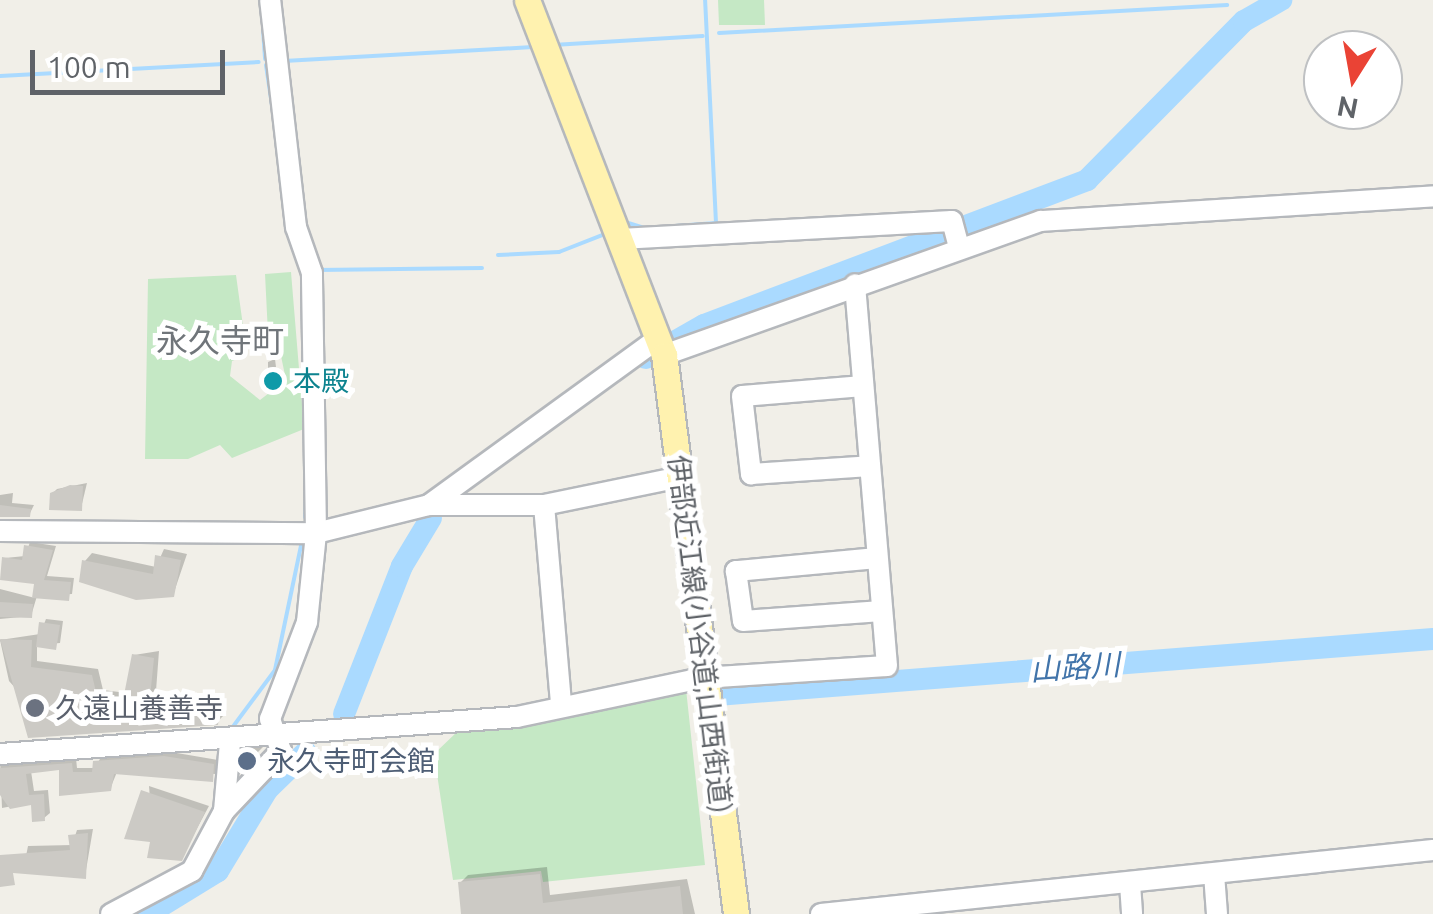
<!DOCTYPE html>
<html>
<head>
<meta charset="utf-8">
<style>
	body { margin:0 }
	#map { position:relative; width:1433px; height:914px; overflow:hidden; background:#f1efe8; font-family:Ubuntu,"Noto Sans JP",sans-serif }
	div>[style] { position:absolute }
	.green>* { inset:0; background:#c5e8c5 }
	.shadow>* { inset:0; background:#0003 }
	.stream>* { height:4px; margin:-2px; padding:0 2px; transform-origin:2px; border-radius:2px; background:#aadaff }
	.river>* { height:22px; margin:-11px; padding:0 11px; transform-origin:11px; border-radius:11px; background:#aadaff }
	.building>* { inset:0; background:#cccac5 }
	.roads { filter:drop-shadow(2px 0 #b5b8bc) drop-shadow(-2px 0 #b5b8bc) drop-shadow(0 2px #b5b8bc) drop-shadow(0 -2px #b5b8bc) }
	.minor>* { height:20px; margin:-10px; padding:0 10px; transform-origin:10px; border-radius:10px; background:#fff }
	.major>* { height:25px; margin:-12.5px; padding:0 12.5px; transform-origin:12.5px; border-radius:12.5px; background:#fff2af }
	.dots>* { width:28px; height:28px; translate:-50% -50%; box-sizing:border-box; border:5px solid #fff; border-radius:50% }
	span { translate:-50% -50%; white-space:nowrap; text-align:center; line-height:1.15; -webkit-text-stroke:10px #fff; paint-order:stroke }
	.culture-label { font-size:28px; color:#0d838f }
	.left { translate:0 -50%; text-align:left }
	.street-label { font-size:28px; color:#5f6368 }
	.worship-label { font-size:28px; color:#5b616d }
	.service-label { font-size:28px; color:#4e5e75 }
	.water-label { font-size:30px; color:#4174aa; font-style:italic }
	.quarter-label { font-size:32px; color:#70757a }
	.north { position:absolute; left:1303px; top:30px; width:100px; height:100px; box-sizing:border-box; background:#fff; border:2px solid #bfc1c3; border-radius:50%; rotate:191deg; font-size:28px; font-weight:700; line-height:40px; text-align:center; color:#5f6368 }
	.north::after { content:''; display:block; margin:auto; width:35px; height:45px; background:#ea4335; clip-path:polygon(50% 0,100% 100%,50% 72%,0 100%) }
	.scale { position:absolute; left:30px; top:50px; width:195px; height:45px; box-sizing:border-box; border:5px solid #5f6368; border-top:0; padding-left:12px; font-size:30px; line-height:35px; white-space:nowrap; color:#5f6368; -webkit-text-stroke:8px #fff; paint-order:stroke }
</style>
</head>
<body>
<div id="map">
	<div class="green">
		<i style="clip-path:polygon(718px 0,764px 0,765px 25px,719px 25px)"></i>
		<i style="clip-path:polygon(291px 272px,304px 429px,232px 458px,220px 445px,188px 459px,145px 459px,148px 279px,236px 275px,247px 355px,232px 361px,230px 376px,260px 400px,286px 380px,281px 356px,269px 354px,265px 274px)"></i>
		<i style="clip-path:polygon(686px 689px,705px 865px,543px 882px,541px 871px,453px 880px,434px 754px,459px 730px)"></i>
	</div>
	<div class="shadow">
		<i style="clip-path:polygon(275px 359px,276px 367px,268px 369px,268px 362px)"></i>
		<i style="clip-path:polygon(87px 483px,81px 508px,52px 494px,57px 489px)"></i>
		<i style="clip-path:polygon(13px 493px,12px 503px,34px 505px,29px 515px,0 516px,0 495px)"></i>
		<i style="clip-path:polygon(30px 542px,56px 546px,47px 576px,74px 578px,72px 594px,37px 596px,31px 616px,0 619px,0 589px,35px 598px,36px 581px,5px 558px,25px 556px)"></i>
		<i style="clip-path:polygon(164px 549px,187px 554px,173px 595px,85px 561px,92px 553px,156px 567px)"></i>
		<i style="clip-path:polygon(46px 619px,63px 621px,60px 643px,37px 645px,37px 661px,98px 669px,103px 690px,127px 693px,134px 655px,159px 651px,156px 691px,198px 696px,196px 709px,224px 715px,217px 722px,26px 700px,9px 681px,0 640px,40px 634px)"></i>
		<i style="clip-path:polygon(256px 741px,268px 742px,244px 766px,246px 752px)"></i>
		<i style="clip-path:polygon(171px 752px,218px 760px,217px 774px,117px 772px,110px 789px,61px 767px,31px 771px,34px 791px,48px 790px,50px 813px,44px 818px,33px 802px,2px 808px,0 759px,76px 758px,77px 768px,95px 768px,101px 757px)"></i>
		<i style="clip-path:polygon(149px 786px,209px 806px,181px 858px,153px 840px)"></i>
		<i style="clip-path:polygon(93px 829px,85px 876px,23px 871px,28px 846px,72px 845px,77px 830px)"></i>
		<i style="clip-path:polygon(547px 867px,550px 895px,687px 879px,695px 914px,463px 914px,460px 883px,468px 875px)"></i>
	</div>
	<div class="stream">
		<i style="left:263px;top:29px;width:30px;rotate:86deg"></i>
		<i style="left:719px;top:33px;width:509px;rotate:-3.15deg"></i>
		<i style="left:553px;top:45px;width:150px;rotate:-3.4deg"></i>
		<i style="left:284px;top:61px;width:249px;rotate:-3.2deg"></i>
		<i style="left:266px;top:65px;width:48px;rotate:81.5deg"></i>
		<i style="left:0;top:76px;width:259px;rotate:-3.1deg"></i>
		<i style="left:625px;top:222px;width:21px;rotate:17deg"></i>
		<i style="left:675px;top:226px;width:41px;rotate:-4.2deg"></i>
		<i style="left:716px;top:223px;width:223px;rotate:-92.8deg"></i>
		<i style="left:498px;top:255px;width:61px;rotate:-2.8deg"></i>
		<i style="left:559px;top:252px;width:49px;rotate:-21.4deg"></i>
		<i style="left:317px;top:270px;width:165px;rotate:-0.7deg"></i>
		<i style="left:303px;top:271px;width:28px;rotate:90deg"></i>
		<i style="left:305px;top:517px;width:19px;rotate:-87deg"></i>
		<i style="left:229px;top:732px;width:77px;rotate:-53.4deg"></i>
		<i style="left:275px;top:670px;width:132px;rotate:-78.2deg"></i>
	</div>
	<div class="river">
		<i style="left:646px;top:358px;width:67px;rotate:-29.6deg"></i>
		<i style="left:704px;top:325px;width:410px;rotate:-20.7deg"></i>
		<i style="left:1087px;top:180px;width:223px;rotate:-45.4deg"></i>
		<i style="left:1244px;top:21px;width:43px;rotate:-29.6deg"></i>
		<i style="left:717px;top:695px;width:718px;rotate:-4.47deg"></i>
		<i style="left:344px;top:714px;width:159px;rotate:-68.6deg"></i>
		<i style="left:402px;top:566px;width:56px;rotate:-58.9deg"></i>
		<i style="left:148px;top:914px;width:82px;rotate:-31.6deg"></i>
		<i style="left:218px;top:871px;width:95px;rotate:-58.8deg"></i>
		<i style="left:267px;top:790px;width:54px;rotate:-44.3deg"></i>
	</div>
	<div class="building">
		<i style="clip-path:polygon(70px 485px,83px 486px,82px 511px,49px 510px,50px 493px)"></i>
		<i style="clip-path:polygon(0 505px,31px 509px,30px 517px,0 517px)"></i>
		<i style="clip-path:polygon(24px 545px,53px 550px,44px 580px,71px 582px,69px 601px,32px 598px,34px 584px,0 580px,2px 557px,22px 560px)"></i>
		<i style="clip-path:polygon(155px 555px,181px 560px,174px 597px,136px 600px,79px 582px,82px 560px,153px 574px)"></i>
		<i style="clip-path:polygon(0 602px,33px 604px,32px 618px,0 617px)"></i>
		<i style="clip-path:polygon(39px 622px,60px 625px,56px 650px,36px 647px)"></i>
		<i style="clip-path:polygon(0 639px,32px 640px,31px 667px,92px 675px,97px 696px,123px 700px,132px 654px,154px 658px,150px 697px,193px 702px,191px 715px,219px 717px,218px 725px,28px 738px)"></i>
		<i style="clip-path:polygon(164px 756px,214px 764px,213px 782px,114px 774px,111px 791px,59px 796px,59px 770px,26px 774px,29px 795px,44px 794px,45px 821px,32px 822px,31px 805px,10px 809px,0 795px,0 768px,72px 763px,73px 772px,92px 772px,93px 761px)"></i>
		<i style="clip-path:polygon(141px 790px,205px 812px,182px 861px,147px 858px,150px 842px,124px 839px)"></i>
		<i style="clip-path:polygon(88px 833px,86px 879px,13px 873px,15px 885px,0 887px,0 855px,70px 850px,68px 835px)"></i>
		<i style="clip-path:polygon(540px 874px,543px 903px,680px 886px,683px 914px,461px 914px,458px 882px)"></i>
	</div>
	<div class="roads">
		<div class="minor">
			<i style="left:620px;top:239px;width:332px;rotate:-3.1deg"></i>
			<i style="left:952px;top:221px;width:28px;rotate:75deg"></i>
			<i style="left:664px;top:355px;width:400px;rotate:-19.6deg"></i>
			<i style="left:1041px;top:221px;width:393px;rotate:-3.6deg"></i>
			<i style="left:863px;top:386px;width:121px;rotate:175.3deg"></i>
			<i style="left:742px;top:396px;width:79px;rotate:83.4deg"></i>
			<i style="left:751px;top:474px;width:119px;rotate:-3.8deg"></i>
			<i style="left:429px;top:505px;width:284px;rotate:-36deg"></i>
			<i style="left:544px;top:505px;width:201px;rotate:85.1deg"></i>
			<i style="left:0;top:531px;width:316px;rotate:0.4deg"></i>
			<i style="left:316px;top:533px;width:116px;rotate:-13.9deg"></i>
			<i style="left:429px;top:505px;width:115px"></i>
			<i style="left:544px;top:505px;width:139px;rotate:-11.6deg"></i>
			<i style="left:877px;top:558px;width:142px;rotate:174.7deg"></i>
			<i style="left:736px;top:571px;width:50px;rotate:82deg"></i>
			<i style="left:743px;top:621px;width:139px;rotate:-4.1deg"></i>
			<i style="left:0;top:754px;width:518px;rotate:-4.09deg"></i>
			<i style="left:517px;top:717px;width:189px;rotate:-11.9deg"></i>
			<i style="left:702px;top:678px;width:185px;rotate:-3.7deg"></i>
			<i style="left:887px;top:666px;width:383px;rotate:-94.8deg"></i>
			<i style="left:224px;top:811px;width:68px;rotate:-85deg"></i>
			<i style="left:1214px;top:874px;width:40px;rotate:85.7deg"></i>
			<i style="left:1130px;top:884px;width:30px;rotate:86deg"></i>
			<i style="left:111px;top:914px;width:92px;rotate:-28deg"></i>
			<i style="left:192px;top:871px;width:68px;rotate:-61.9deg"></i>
			<i style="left:224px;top:811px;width:83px;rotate:-46.5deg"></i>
			<i style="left:281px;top:751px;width:34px;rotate:-109deg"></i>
			<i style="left:270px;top:719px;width:104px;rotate:-69.1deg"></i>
			<i style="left:307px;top:622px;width:89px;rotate:-84.2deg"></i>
			<i style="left:316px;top:533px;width:260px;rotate:-90.9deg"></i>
			<i style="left:312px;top:273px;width:49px;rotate:-109.2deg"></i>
			<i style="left:296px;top:227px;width:228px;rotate:-96.5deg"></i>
			<i style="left:821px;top:914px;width:615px;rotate:-5.97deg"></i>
		</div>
		<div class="major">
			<i style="left:527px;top:0;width:381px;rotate:68.9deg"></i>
			<i style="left:664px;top:355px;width:564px;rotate:82.66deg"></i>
		</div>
	</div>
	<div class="dots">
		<i style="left:273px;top:381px;background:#0f9aa8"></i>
		<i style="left:35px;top:708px;background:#6b7280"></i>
		<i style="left:247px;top:761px;background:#5c6f8a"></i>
	</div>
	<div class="culture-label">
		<span class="left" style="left:293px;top:381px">本殿</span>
	</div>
	<div class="street-label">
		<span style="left:700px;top:634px;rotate:83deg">伊部近江線(小谷道;山西街道)</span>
	</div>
	<div class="worship-label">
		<span class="left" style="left:55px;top:708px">久遠山養善寺</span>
	</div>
	<div class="service-label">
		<span class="left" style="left:267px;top:761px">永久寺町会館</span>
	</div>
	<div class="water-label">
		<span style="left:1075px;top:667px;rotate:-4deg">山路川</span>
	</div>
	<div class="quarter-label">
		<span style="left:220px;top:340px">永久寺町</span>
	</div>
	<div class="north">N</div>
	<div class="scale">100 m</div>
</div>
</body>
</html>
